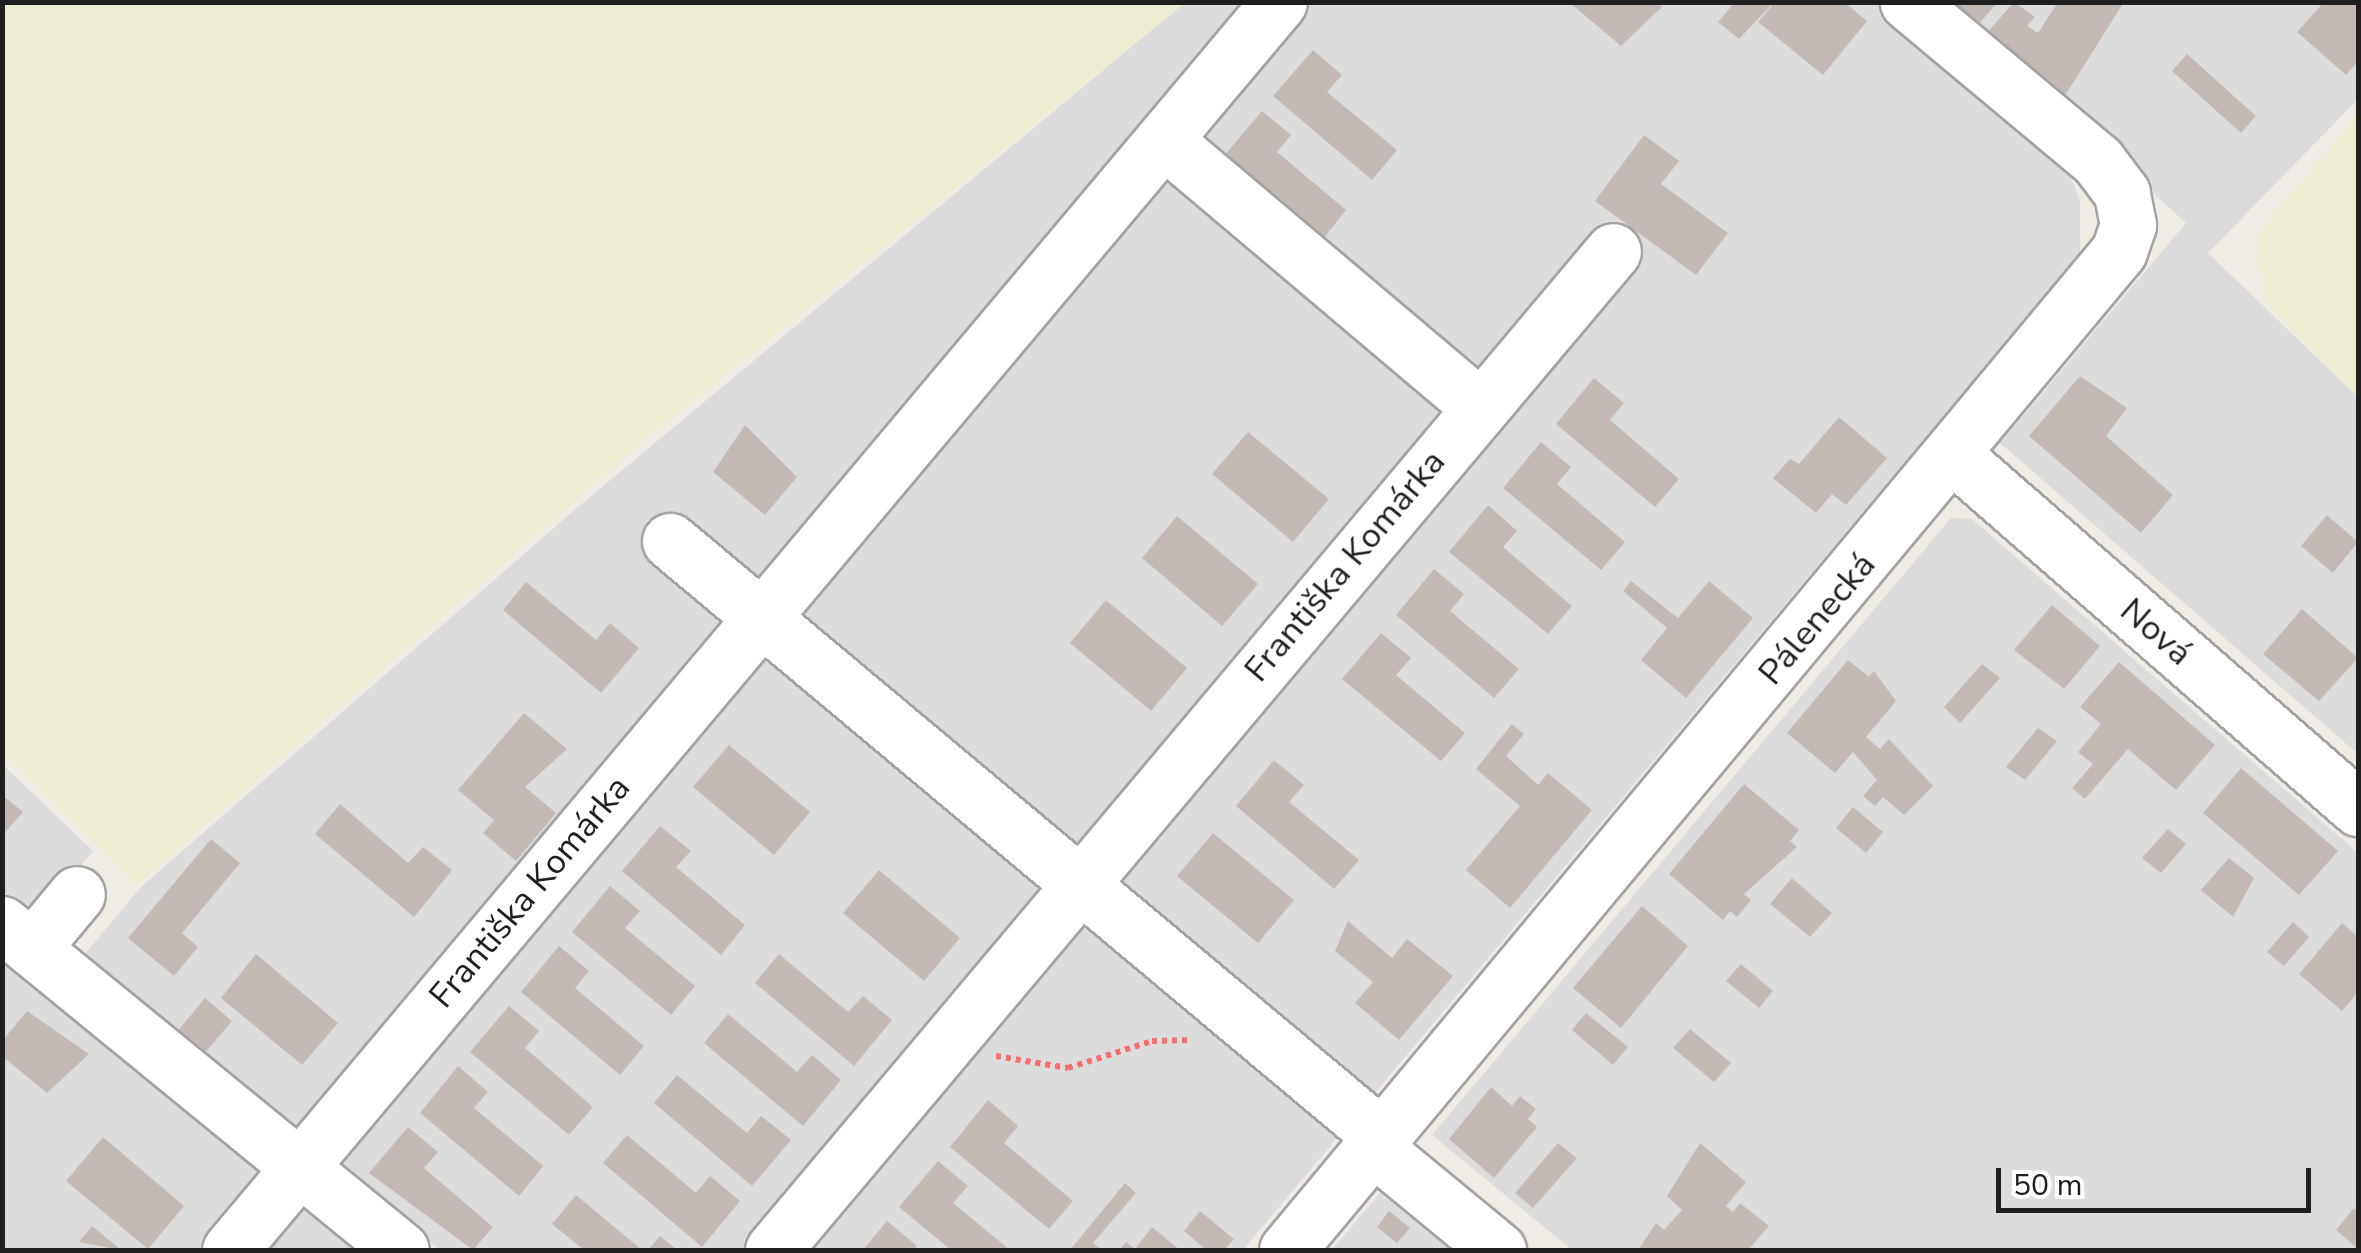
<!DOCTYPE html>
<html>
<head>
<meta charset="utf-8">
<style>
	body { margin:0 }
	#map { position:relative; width:2361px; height:1253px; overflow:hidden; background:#f0ebe5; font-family:"Nunito Sans",sans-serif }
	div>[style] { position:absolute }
	.residential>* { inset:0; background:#dddcdc }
	.farmland>* { inset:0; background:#eeedd1 }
	.building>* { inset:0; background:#c4bab5 }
	.path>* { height:6px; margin-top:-3px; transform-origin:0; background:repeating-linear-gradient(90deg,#f76f70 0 5px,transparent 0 10px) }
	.roads { filter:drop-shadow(2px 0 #a3a3a3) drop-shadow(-2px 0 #a3a3a3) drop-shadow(0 2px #a3a3a3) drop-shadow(0 -2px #a3a3a3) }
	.minor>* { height:55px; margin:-27.5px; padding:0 27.5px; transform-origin:27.5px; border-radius:27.5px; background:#fff }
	span { translate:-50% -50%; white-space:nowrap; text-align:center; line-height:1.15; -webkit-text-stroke:8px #fff; paint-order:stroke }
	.street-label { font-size:35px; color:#1f1f1f }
	.frame { position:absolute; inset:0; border:5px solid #1f1f1f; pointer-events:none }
	.scale { position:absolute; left:1996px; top:1168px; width:315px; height:45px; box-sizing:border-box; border:5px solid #1f1f1f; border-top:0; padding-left:12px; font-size:30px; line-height:35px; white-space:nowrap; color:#1f1f1f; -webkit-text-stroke:8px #fff; paint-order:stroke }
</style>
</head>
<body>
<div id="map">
	<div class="residential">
		<i style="clip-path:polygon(1184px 3px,1883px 3px,2059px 145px,2080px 202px,2080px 253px,1243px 1250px,440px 1250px,84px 955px,140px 888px,578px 507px)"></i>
		<i style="clip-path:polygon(1944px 3px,2358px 3px,2358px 99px,2208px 253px,2358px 397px,2358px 754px,2000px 443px,2186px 223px)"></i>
		<i style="clip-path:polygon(1951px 518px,1972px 519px,2358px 853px,2358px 1250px,1572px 1250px,1432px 1135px)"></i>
		<i style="clip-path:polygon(2px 764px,93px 851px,7px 953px,360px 1250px,3px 1250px)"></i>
		<i style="clip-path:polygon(1380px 1193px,1450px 1250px,1332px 1250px)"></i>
	</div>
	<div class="farmland">
		<i style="clip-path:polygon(2px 3px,3px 2px,1185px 3px,639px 444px,137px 885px,3px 754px)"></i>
		<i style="clip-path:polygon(2358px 114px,2358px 397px,2264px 300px,2259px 259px,2261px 230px)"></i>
	</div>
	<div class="building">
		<i style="clip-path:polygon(1569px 2px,1657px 2px,1662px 7px,1621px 46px)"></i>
		<i style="clip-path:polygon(1735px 2px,1774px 2px,1739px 39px,1718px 22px)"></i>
		<i style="clip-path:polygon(1775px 2px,1844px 2px,1867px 21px,1823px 75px,1758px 22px)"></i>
		<i style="clip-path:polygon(1948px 2px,1998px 2px,1976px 27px)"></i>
		<i style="clip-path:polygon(2014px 2px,2035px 17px,2027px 26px,2038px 33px,2058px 2px,2124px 2px,2061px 102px,1985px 35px)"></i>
		<i style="clip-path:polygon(2324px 2px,2358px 2px,2358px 62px,2346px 75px,2297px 32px)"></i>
		<i style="clip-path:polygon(1313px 50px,1342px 75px,1327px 92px,1397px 150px,1372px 180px,1273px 96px)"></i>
		<i style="clip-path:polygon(2187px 54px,2256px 116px,2241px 133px,2172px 71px)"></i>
		<i style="clip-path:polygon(1262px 111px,1291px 135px,1277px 152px,1346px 210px,1322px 240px,1223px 157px)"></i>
		<i style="clip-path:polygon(1644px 135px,1679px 161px,1661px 184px,1728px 233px,1696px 275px,1595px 201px)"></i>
		<i style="clip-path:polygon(2080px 376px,2127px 408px,2106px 436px,2173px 495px,2141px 533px,2029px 436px)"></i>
		<i style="clip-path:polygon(1594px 378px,1624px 403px,1610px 420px,1679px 479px,1655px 507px,1556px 424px)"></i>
		<i style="clip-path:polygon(1839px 417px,1887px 458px,1846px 505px,1832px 494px,1816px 513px,1773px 478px,1790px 459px,1799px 464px)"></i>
		<i style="clip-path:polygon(745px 425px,797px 477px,765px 515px,713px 472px)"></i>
		<i style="clip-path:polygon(1248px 432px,1329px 499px,1293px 542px,1212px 474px)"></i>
		<i style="clip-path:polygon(1541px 442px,1571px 467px,1557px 484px,1625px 542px,1601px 570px,1503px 488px)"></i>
		<i style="clip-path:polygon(1488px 505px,1517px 531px,1503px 547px,1572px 606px,1548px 634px,1449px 552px)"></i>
		<i style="clip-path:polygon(2327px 515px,2358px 542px,2333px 573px,2301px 546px)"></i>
		<i style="clip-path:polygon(1177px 516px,1258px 584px,1222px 626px,1142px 558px)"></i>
		<i style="clip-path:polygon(1434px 569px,1464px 594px,1450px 611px,1519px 669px,1494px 698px,1396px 615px)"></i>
		<i style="clip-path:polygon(1631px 581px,1678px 618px,1709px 581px,1753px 618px,1686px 698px,1641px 660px,1667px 628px,1623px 591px)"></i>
		<i style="clip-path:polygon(526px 582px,596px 640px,610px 623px,639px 648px,601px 693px,503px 610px)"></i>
		<i style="clip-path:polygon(1106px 600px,1187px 668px,1151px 711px,1070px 643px)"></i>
		<i style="clip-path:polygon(2052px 605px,2100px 646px,2064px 689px,2014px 650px)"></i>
		<i style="clip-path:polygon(2302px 609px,2358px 658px,2319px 701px,2263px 654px)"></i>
		<i style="clip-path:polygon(1381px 633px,1411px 658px,1396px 675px,1465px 733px,1441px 761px,1342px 679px)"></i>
		<i style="clip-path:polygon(1848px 660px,1869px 677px,1874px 671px,1896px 701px,1866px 737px,1880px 749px,1889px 739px,1933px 786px,1904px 815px,1883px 797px,1875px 806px,1863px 796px,1877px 780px,1853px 752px,1835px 773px,1787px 733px)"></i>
		<i style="clip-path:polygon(2119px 662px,2215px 745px,2176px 790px,2128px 749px,2085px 799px,2072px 788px,2093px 764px,2078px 752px,2101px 724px,2080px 707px)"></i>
		<i style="clip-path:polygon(1982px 664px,2000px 678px,1960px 723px,1944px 707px)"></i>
		<i style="clip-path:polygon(524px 713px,567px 749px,525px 787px,556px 813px,516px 861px,483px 833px,494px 820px,458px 790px)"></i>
		<i style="clip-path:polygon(1512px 724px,1524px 734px,1506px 756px,1538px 785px,1548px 773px,1592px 810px,1510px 908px,1466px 870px,1520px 806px,1476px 769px)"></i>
		<i style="clip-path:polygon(2038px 728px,2057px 741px,2025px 780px,2006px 767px)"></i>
		<i style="clip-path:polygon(729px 745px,810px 812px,774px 855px,693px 787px)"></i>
		<i style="clip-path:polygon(1274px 760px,1304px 785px,1289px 802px,1359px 860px,1334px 889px,1236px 806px)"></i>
		<i style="clip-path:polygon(2241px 768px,2338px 851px,2299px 895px,2203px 813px)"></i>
		<i style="clip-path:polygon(1744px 784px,1799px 830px,1790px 841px,1797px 847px,1744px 894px,1751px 900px,1737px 917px,1730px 911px,1723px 920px,1669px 874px)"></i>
		<i style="clip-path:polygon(2px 795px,23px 812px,2px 836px)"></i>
		<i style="clip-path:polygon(340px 804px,408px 863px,423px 847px,452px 870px,414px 917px,315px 834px)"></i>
		<i style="clip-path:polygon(1853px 807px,1883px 832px,1866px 853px,1836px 828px)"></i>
		<i style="clip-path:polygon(660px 826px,691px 851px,676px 867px,745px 925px,721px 955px,622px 871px)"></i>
		<i style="clip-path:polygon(2168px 829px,2186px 844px,2161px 873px,2142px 858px)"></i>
		<i style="clip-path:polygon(1213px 833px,1294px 900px,1258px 943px,1177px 876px)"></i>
		<i style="clip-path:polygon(211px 839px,240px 863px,182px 933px,198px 947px,174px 976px,128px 938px)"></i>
		<i style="clip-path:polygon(2229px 858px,2254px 878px,2233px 917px,2201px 890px)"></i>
		<i style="clip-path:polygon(879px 870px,960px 938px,924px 981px,843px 913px)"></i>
		<i style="clip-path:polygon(1792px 878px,1832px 913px,1810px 937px,1770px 904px)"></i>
		<i style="clip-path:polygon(610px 886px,640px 911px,625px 928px,695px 986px,671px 1015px,572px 932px)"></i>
		<i style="clip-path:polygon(1642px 906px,1688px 946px,1621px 1028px,1573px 988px)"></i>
		<i style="clip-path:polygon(1348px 921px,1392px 958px,1407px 939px,1453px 976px,1399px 1040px,1355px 1003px,1373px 982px,1335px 951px)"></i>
		<i style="clip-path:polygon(2293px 922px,2309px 937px,2284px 966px,2267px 952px)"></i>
		<i style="clip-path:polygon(2342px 923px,2358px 937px,2358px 992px,2342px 1011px,2299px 974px)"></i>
		<i style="clip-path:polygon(559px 946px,589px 971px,575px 988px,644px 1046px,620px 1075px,521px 992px)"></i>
		<i style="clip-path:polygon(256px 954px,338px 1023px,302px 1065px,221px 998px)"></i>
		<i style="clip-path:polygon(779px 954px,848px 1012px,863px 996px,892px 1020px,854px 1066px,755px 983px)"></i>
		<i style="clip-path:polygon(1741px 964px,1773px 991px,1759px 1008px,1726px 981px)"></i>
		<i style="clip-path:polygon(205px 998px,232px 1021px,204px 1054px,177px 1032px)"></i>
		<i style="clip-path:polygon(509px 1006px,539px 1031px,525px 1048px,593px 1107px,569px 1135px,470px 1052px)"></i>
		<i style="clip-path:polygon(27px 1011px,89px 1054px,47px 1093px,2px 1056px,2px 1041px)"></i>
		<i style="clip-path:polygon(1586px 1013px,1628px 1047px,1613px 1065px,1572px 1030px)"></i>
		<i style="clip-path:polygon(728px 1014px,797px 1072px,812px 1055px,841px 1080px,803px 1126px,704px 1043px)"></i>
		<i style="clip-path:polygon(1690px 1029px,1731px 1063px,1714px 1082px,1673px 1048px)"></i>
		<i style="clip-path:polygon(458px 1066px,488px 1092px,474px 1108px,543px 1166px,519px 1196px,420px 1113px)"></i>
		<i style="clip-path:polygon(677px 1075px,747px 1133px,761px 1116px,791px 1140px,752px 1186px,654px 1103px)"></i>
		<i style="clip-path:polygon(1491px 1087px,1512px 1106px,1520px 1096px,1536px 1109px,1528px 1119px,1537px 1127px,1494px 1178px,1449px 1139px)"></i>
		<i style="clip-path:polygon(988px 1100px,1018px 1126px,1004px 1143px,1073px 1201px,1049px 1229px,950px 1147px)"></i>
		<i style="clip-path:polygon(408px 1127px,438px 1152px,424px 1168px,493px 1227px,473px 1250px,369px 1173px)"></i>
		<i style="clip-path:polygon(627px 1135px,696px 1193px,710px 1176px,740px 1201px,702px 1247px,603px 1163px)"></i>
		<i style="clip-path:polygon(103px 1137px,184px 1206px,148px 1249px,66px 1181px)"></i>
		<i style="clip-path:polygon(1558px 1143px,1577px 1158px,1533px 1208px,1515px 1193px)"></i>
		<i style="clip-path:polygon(1700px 1143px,1746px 1182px,1726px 1206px,1733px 1212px,1740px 1203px,1769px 1226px,1748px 1250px,1638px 1250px,1656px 1223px,1664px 1230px,1682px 1210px,1667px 1196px)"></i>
		<i style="clip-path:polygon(938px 1161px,968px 1186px,953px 1203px,1010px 1250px,951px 1250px,899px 1207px)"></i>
		<i style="clip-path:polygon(1125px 1183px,1136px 1193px,1093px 1243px,1102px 1250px,1070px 1250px)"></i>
		<i style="clip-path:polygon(576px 1195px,642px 1250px,584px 1250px,552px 1224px)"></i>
		<i style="clip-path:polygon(2354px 1208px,2358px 1211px,2358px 1249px,2336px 1230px)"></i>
		<i style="clip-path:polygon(1200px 1211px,1234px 1239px,1224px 1250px,1206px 1250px,1184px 1231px)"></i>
		<i style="clip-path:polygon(1389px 1211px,1410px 1228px,1397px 1243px,1377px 1227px)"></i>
		<i style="clip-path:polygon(887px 1221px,917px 1246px,913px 1250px,863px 1250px)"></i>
		<i style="clip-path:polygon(92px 1226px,121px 1250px,79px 1242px)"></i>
		<i style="clip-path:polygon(1152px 1227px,1180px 1250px,1119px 1250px,1126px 1242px,1135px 1249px)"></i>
		<i style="clip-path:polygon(660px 1236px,677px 1250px,648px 1250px)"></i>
	</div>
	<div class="path">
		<i style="left:996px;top:1056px;width:73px;rotate:9.5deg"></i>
		<i style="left:1068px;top:1068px;width:88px;rotate:-17.8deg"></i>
		<i style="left:1152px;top:1041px;width:40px;rotate:-1.4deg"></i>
	</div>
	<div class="roads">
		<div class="minor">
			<i style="left:1165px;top:141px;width:412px;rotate:40.2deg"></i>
			<i style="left:1954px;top:456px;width:536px;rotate:41.07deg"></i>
			<i style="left:670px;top:541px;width:929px;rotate:39.93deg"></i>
			<i style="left:2px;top:924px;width:515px;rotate:39.25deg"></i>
			<i style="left:32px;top:948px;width:70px;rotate:-50.2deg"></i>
			<i style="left:1373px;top:1147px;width:162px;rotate:39.5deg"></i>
			<i style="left:230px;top:1250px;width:1630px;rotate:-49.95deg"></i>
			<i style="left:773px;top:1250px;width:1305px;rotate:-49.94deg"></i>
			<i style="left:1287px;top:1250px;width:1300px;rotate:-50.21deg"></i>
			<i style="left:2119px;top:251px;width:28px;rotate:-71deg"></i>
			<i style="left:2128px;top:225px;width:33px;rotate:-101deg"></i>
			<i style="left:2122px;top:193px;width:40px;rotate:-127deg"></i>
			<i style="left:2098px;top:161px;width:248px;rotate:-140.1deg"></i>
		</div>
	</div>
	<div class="street-label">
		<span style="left:1345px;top:566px;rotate:-50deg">Františka Komárka</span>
		<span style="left:1817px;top:619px;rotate:-50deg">Pálenecká</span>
		<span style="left:2156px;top:632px;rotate:41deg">Nová</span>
		<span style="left:530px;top:892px;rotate:-50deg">Františka Komárka</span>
	</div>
	<div class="frame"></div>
	<div class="scale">50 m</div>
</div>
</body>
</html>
